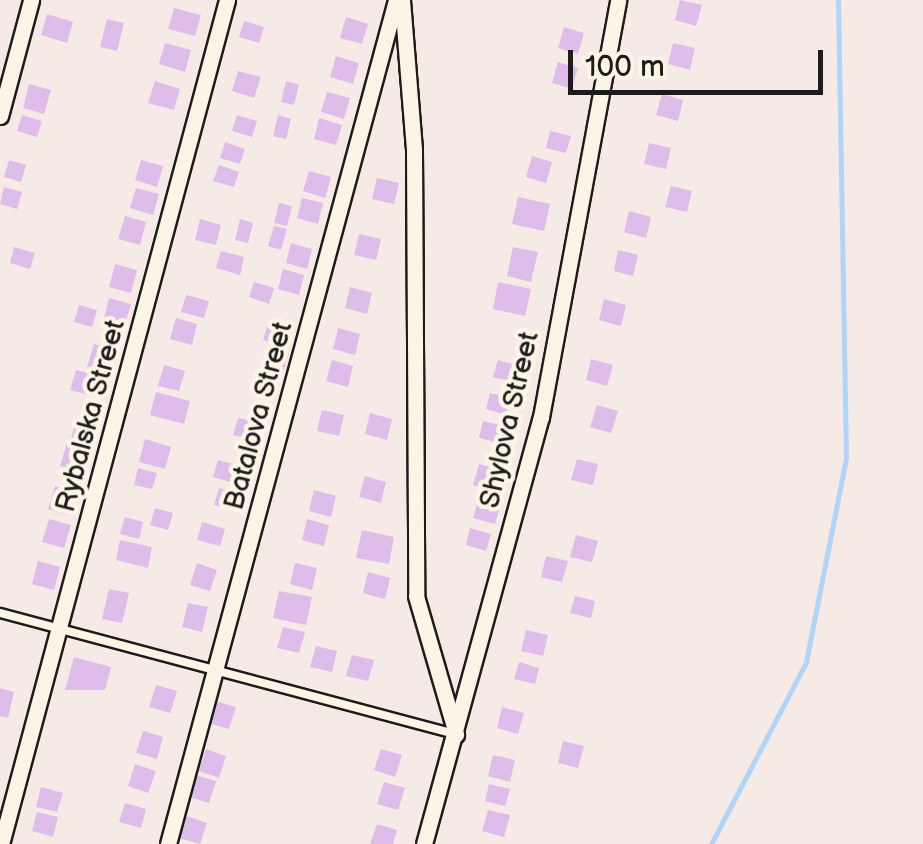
<!DOCTYPE html>
<html>
<head>
<meta charset="utf-8">
<style>
	body { margin:0 }
	#map { position:relative; width:923px; height:844px; overflow:hidden; background:#f6eae6; font-family:"Balsamiq Sans",sans-serif }
	div>[style] { position:absolute }
	.stream>* { height:5px; margin:-2.5px; padding:0 2.5px; transform-origin:2.5px; border-radius:2.5px; background:#b0d5f9 }
	.building>* { inset:0; background:#debdea }
	.roads { filter:drop-shadow(2px 0 #1c1c1c) drop-shadow(-2px 0 #1c1c1c) drop-shadow(0 2px #1c1c1c) drop-shadow(0 -2px #1c1c1c) }
	.lane>* { height:8px; margin:-4px; padding:0 4px; transform-origin:4px; border-radius:4px; background:#fcf5e5 }
	.street>* { height:15px; margin:-7.5px; padding:0 7.5px; transform-origin:7.5px; border-radius:7.5px; background:#fcf5e5 }
	span { translate:-50% -50%; white-space:nowrap; text-align:center; line-height:1.15; -webkit-text-stroke:9px #fcf5e5; paint-order:stroke }
	.street-label { font-size:28px; color:#1c1c1c }
	.scale { position:absolute; left:568px; top:50px; width:255px; height:45px; box-sizing:border-box; border:5px solid #1c1c1c; border-top:0; padding-left:12px; font-size:30px; line-height:35px; white-space:nowrap; color:#1c1c1c; -webkit-text-stroke:8px #fcf5e5; paint-order:stroke }
</style>
</head>
<body>
<div id="map">
	<div class="stream">
		<i style="left:711px;top:844px;width:205px;rotate:-62.4deg"></i>
		<i style="left:806px;top:662px;width:208px;rotate:-78.9deg"></i>
		<i style="left:846px;top:458px;width:458px;rotate:-91deg"></i>
	</div>
	<div class="building">
		<i style="clip-path:polygon(680px 0,702px 5px,696px 26px,675px 20px)"></i>
		<i style="clip-path:polygon(174px 8px,201px 15px,195px 36px,168px 29px)"></i>
		<i style="clip-path:polygon(47px 14px,73px 22px,67px 43px,41px 35px)"></i>
		<i style="clip-path:polygon(346px 17px,368px 24px,362px 44px,340px 38px)"></i>
		<i style="clip-path:polygon(107px 19px,124px 23px,117px 51px,100px 47px)"></i>
		<i style="clip-path:polygon(244px 21px,264px 27px,259px 43px,239px 37px)"></i>
		<i style="clip-path:polygon(564px 27px,584px 33px,578px 54px,558px 48px)"></i>
		<i style="clip-path:polygon(165px 43px,191px 50px,185px 72px,159px 64px)"></i>
		<i style="clip-path:polygon(673px 43px,695px 48px,690px 70px,668px 64px)"></i>
		<i style="clip-path:polygon(336px 56px,359px 63px,353px 84px,330px 77px)"></i>
		<i style="clip-path:polygon(558px 62px,578px 68px,572px 89px,552px 83px)"></i>
		<i style="clip-path:polygon(238px 71px,261px 77px,254px 98px,232px 91px)"></i>
		<i style="clip-path:polygon(155px 81px,180px 89px,174px 110px,148px 103px)"></i>
		<i style="clip-path:polygon(286px 81px,299px 85px,294px 105px,281px 102px)"></i>
		<i style="clip-path:polygon(29px 84px,51px 90px,44px 114px,23px 108px)"></i>
		<i style="clip-path:polygon(327px 92px,350px 98px,344px 119px,321px 112px)"></i>
		<i style="clip-path:polygon(662px 94px,683px 100px,678px 121px,656px 115px)"></i>
		<i style="clip-path:polygon(22px 115px,42px 121px,37px 137px,17px 131px)"></i>
		<i style="clip-path:polygon(237px 115px,257px 121px,252px 137px,232px 131px)"></i>
		<i style="clip-path:polygon(278px 115px,291px 119px,286px 139px,273px 136px)"></i>
		<i style="clip-path:polygon(319px 118px,342px 125px,336px 145px,314px 139px)"></i>
		<i style="clip-path:polygon(550px 131px,571px 136px,566px 153px,546px 148px)"></i>
		<i style="clip-path:polygon(225px 142px,245px 149px,240px 164px,220px 158px)"></i>
		<i style="clip-path:polygon(649px 143px,671px 148px,666px 169px,644px 164px)"></i>
		<i style="clip-path:polygon(532px 156px,552px 162px,546px 183px,526px 177px)"></i>
		<i style="clip-path:polygon(9px 160px,26px 165px,21px 182px,4px 177px)"></i>
		<i style="clip-path:polygon(141px 160px,163px 166px,157px 187px,135px 180px)"></i>
		<i style="clip-path:polygon(219px 165px,239px 172px,234px 187px,213px 181px)"></i>
		<i style="clip-path:polygon(309px 171px,331px 177px,325px 198px,303px 191px)"></i>
		<i style="clip-path:polygon(377px 178px,399px 183px,394px 204px,372px 199px)"></i>
		<i style="clip-path:polygon(671px 186px,692px 191px,687px 212px,665px 207px)"></i>
		<i style="clip-path:polygon(4px 187px,22px 192px,17px 209px,0 204px)"></i>
		<i style="clip-path:polygon(136px 188px,159px 194px,153px 215px,130px 208px)"></i>
		<i style="clip-path:polygon(518px 197px,550px 204px,544px 231px,512px 224px)"></i>
		<i style="clip-path:polygon(302px 198px,323px 203px,318px 224px,297px 218px)"></i>
		<i style="clip-path:polygon(279px 203px,292px 206px,287px 226px,274px 223px)"></i>
		<i style="clip-path:polygon(629px 211px,651px 217px,646px 238px,624px 232px)"></i>
		<i style="clip-path:polygon(125px 216px,146px 222px,140px 245px,118px 239px)"></i>
		<i style="clip-path:polygon(200px 219px,221px 225px,216px 245px,195px 240px)"></i>
		<i style="clip-path:polygon(240px 219px,253px 223px,248px 243px,235px 240px)"></i>
		<i style="clip-path:polygon(274px 226px,287px 229px,281px 250px,268px 246px)"></i>
		<i style="clip-path:polygon(359px 234px,381px 239px,376px 260px,354px 255px)"></i>
		<i style="clip-path:polygon(291px 243px,312px 249px,307px 269px,286px 263px)"></i>
		<i style="clip-path:polygon(14px 247px,35px 253px,30px 269px,10px 263px)"></i>
		<i style="clip-path:polygon(513px 247px,538px 252px,531px 282px,507px 276px)"></i>
		<i style="clip-path:polygon(618px 250px,638px 255px,633px 276px,614px 271px)"></i>
		<i style="clip-path:polygon(221px 251px,244px 257px,240px 275px,216px 268px)"></i>
		<i style="clip-path:polygon(115px 264px,137px 270px,131px 293px,109px 287px)"></i>
		<i style="clip-path:polygon(283px 269px,304px 275px,299px 295px,278px 289px)"></i>
		<i style="clip-path:polygon(254px 282px,274px 288px,269px 304px,249px 297px)"></i>
		<i style="clip-path:polygon(498px 282px,531px 289px,525px 316px,493px 309px)"></i>
		<i style="clip-path:polygon(350px 287px,372px 293px,367px 314px,345px 308px)"></i>
		<i style="clip-path:polygon(186px 295px,209px 301px,204px 318px,181px 312px)"></i>
		<i style="clip-path:polygon(109px 298px,131px 304px,124px 327px,103px 322px)"></i>
		<i style="clip-path:polygon(604px 299px,626px 305px,621px 326px,599px 320px)"></i>
		<i style="clip-path:polygon(79px 305px,97px 310px,92px 327px,74px 322px)"></i>
		<i style="clip-path:polygon(176px 318px,197px 324px,192px 345px,170px 339px)"></i>
		<i style="clip-path:polygon(268px 323px,291px 329px,286px 347px,263px 340px)"></i>
		<i style="clip-path:polygon(338px 328px,360px 334px,355px 355px,333px 349px)"></i>
		<i style="clip-path:polygon(94px 344px,115px 350px,109px 373px,87px 367px)"></i>
		<i style="clip-path:polygon(268px 347px,289px 353px,283px 373px,262px 368px)"></i>
		<i style="clip-path:polygon(591px 359px,613px 365px,607px 386px,586px 380px)"></i>
		<i style="clip-path:polygon(332px 360px,353px 366px,348px 387px,326px 381px)"></i>
		<i style="clip-path:polygon(498px 360px,519px 366px,514px 382px,493px 377px)"></i>
		<i style="clip-path:polygon(164px 365px,185px 371px,179px 391px,158px 386px)"></i>
		<i style="clip-path:polygon(76px 370px,106px 378px,101px 398px,70px 390px)"></i>
		<i style="clip-path:polygon(156px 392px,190px 401px,184px 424px,150px 415px)"></i>
		<i style="clip-path:polygon(490px 393px,511px 398px,506px 415px,486px 409px)"></i>
		<i style="clip-path:polygon(597px 405px,618px 411px,611px 433px,590px 427px)"></i>
		<i style="clip-path:polygon(322px 410px,344px 415px,339px 436px,317px 431px)"></i>
		<i style="clip-path:polygon(370px 413px,392px 419px,387px 440px,365px 434px)"></i>
		<i style="clip-path:polygon(238px 418px,256px 422px,251px 439px,233px 435px)"></i>
		<i style="clip-path:polygon(76px 421px,94px 426px,90px 442px,71px 438px)"></i>
		<i style="clip-path:polygon(483px 421px,504px 426px,500px 443px,479px 438px)"></i>
		<i style="clip-path:polygon(145px 439px,171px 447px,165px 469px,139px 462px)"></i>
		<i style="clip-path:polygon(67px 443px,89px 449px,82px 472px,60px 466px)"></i>
		<i style="clip-path:polygon(577px 459px,598px 464px,593px 485px,571px 480px)"></i>
		<i style="clip-path:polygon(218px 460px,241px 466px,237px 484px,213px 477px)"></i>
		<i style="clip-path:polygon(479px 464px,500px 470px,495px 491px,473px 485px)"></i>
		<i style="clip-path:polygon(138px 468px,157px 473px,152px 489px,134px 485px)"></i>
		<i style="clip-path:polygon(365px 476px,386px 482px,381px 503px,359px 497px)"></i>
		<i style="clip-path:polygon(55px 486px,76px 492px,70px 515px,48px 509px)"></i>
		<i style="clip-path:polygon(219px 488px,242px 494px,238px 511px,214px 505px)"></i>
		<i style="clip-path:polygon(314px 490px,336px 496px,331px 517px,309px 511px)"></i>
		<i style="clip-path:polygon(479px 497px,501px 503px,495px 524px,473px 518px)"></i>
		<i style="clip-path:polygon(155px 508px,173px 513px,168px 530px,150px 525px)"></i>
		<i style="clip-path:polygon(125px 517px,143px 522px,139px 539px,120px 534px)"></i>
		<i style="clip-path:polygon(49px 519px,71px 525px,64px 548px,42px 542px)"></i>
		<i style="clip-path:polygon(307px 519px,329px 525px,324px 546px,302px 540px)"></i>
		<i style="clip-path:polygon(202px 522px,225px 529px,220px 546px,197px 540px)"></i>
		<i style="clip-path:polygon(470px 528px,491px 534px,486px 551px,466px 545px)"></i>
		<i style="clip-path:polygon(362px 530px,394px 537px,389px 564px,356px 558px)"></i>
		<i style="clip-path:polygon(576px 535px,598px 541px,592px 562px,570px 557px)"></i>
		<i style="clip-path:polygon(120px 540px,152px 547px,148px 568px,116px 560px)"></i>
		<i style="clip-path:polygon(546px 556px,568px 561px,562px 582px,541px 577px)"></i>
		<i style="clip-path:polygon(38px 561px,60px 567px,54px 590px,32px 584px)"></i>
		<i style="clip-path:polygon(197px 563px,217px 570px,210px 591px,190px 585px)"></i>
		<i style="clip-path:polygon(295px 563px,317px 568px,312px 590px,290px 584px)"></i>
		<i style="clip-path:polygon(368px 572px,390px 578px,385px 599px,363px 593px)"></i>
		<i style="clip-path:polygon(109px 589px,129px 593px,122px 623px,102px 619px)"></i>
		<i style="clip-path:polygon(279px 591px,312px 597px,306px 625px,273px 618px)"></i>
		<i style="clip-path:polygon(575px 596px,595px 601px,591px 618px,570px 613px)"></i>
		<i style="clip-path:polygon(188px 603px,208px 607px,202px 632px,182px 627px)"></i>
		<i style="clip-path:polygon(283px 627px,305px 632px,299px 653px,277px 648px)"></i>
		<i style="clip-path:polygon(526px 630px,548px 635px,543px 656px,521px 651px)"></i>
		<i style="clip-path:polygon(316px 646px,337px 651px,332px 672px,310px 667px)"></i>
		<i style="clip-path:polygon(352px 655px,374px 660px,368px 681px,346px 676px)"></i>
		<i style="clip-path:polygon(74px 657px,111px 667px,105px 690px,65px 690px)"></i>
		<i style="clip-path:polygon(519px 662px,539px 668px,535px 684px,514px 679px)"></i>
		<i style="clip-path:polygon(156px 685px,177px 691px,170px 713px,149px 707px)"></i>
		<i style="clip-path:polygon(0 688px,14px 692px,8px 718px,0 716px)"></i>
		<i style="clip-path:polygon(215px 701px,236px 707px,229px 729px,208px 723px)"></i>
		<i style="clip-path:polygon(502px 707px,524px 713px,518px 734px,497px 728px)"></i>
		<i style="clip-path:polygon(143px 731px,163px 737px,157px 759px,136px 753px)"></i>
		<i style="clip-path:polygon(563px 741px,584px 746px,578px 768px,558px 763px)"></i>
		<i style="clip-path:polygon(206px 749px,226px 756px,219px 778px,199px 771px)"></i>
		<i style="clip-path:polygon(381px 749px,402px 755px,395px 777px,374px 770px)"></i>
		<i style="clip-path:polygon(493px 755px,515px 760px,510px 782px,488px 776px)"></i>
		<i style="clip-path:polygon(135px 764px,156px 771px,148px 793px,128px 786px)"></i>
		<i style="clip-path:polygon(195px 775px,216px 781px,209px 803px,189px 797px)"></i>
		<i style="clip-path:polygon(384px 782px,405px 788px,398px 810px,377px 804px)"></i>
		<i style="clip-path:polygon(489px 784px,510px 789px,505px 806px,485px 801px)"></i>
		<i style="clip-path:polygon(41px 787px,63px 793px,57px 812px,36px 807px)"></i>
		<i style="clip-path:polygon(125px 803px,146px 809px,141px 828px,119px 822px)"></i>
		<i style="clip-path:polygon(488px 810px,510px 815px,504px 837px,482px 831px)"></i>
		<i style="clip-path:polygon(37px 812px,58px 817px,53px 837px,32px 831px)"></i>
		<i style="clip-path:polygon(186px 816px,207px 823px,200px 844px,179px 838px)"></i>
		<i style="clip-path:polygon(377px 824px,397px 830px,393px 844px,370px 844px)"></i>
	</div>
	<div class="roads">
		<div class="lane">
			<i style="left:0;top:613px;width:472px;rotate:14.9deg"></i>
		</div>
		<div class="street">
			<i style="left:402px;top:0;width:150px;rotate:85.4deg"></i>
			<i style="left:414px;top:150px;width:446px;rotate:89.7deg"></i>
			<i style="left:416px;top:596px;width:144px;rotate:73.8deg"></i>
			<i style="left:0;top:116px;width:120px;rotate:-75deg"></i>
			<i style="left:1px;top:844px;width:874px;rotate:-75.01deg"></i>
			<i style="left:168px;top:844px;width:874px;rotate:-74.88deg"></i>
			<i style="left:424px;top:844px;width:443px;rotate:-74.7deg"></i>
			<i style="left:541px;top:417px;width:424px;rotate:-79.5deg"></i>
		</div>
	</div>
	<div class="street-label">
		<span style="left:91px;top:416px;rotate:-75deg">Rybalska Street</span>
		<span style="left:259px;top:416px;rotate:-75deg">Batalova Street</span>
		<span style="left:510px;top:420px;rotate:-77deg">Shylova Street</span>
	</div>
	<div class="scale">100 m</div>
</div>
</body>
</html>
